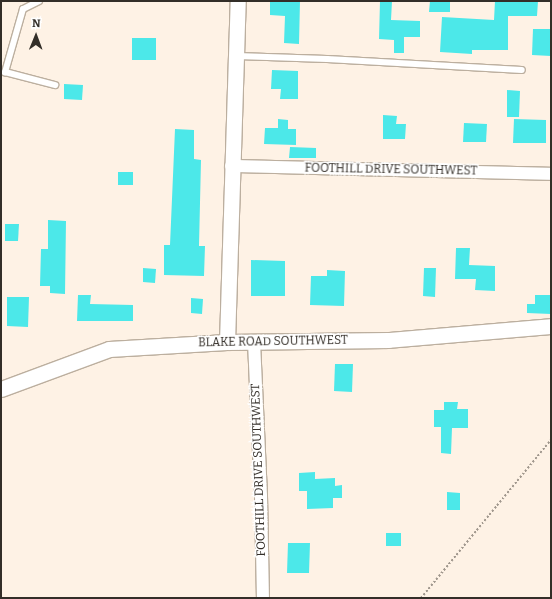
<!DOCTYPE html>
<html>
<head>
<meta charset="utf-8">
<style>
	body { margin:0 }
	#map { position:relative; width:552px; height:599px; overflow:hidden; background:#fef2e5; font-family:Bitter,serif }
	div>[style] { position:absolute }
	.building>* { inset:0; background:#4ce8e9 }
	.path>* { height:2px; margin-top:-1px; transform-origin:0; background:repeating-linear-gradient(90deg,#a1988e 0 2px,transparent 0 4px) }
	.roads { filter:drop-shadow(1px 0 #bcaf9f) drop-shadow(-1px 0 #bcaf9f) drop-shadow(0 1px #bcaf9f) drop-shadow(0 -1px #bcaf9f) }
	.service>* { height:6px; margin:-3px; padding:0 3px; transform-origin:3px; border-radius:3px; background:#fff }
	.minor>* { height:12px; margin:-6px; padding:0 6px; transform-origin:6px; border-radius:6px; background:#fff }
	.tertiary>* { height:15px; margin:-7.5px; padding:0 7.5px; transform-origin:7.5px; border-radius:7.5px; background:#fff }
	span { translate:-50% -50%; white-space:nowrap; text-align:center; line-height:1.15; -webkit-text-stroke:3px #fff; paint-order:stroke }
	.street-label { font-size:12px; color:#332e28 }
	.frame { position:absolute; inset:0; border:2px solid #332e28; pointer-events:none }
	.north { position:absolute; left:16px; top:16px; width:40px; height:40px; -webkit-text-stroke:3px #fff; paint-order:stroke; rotate:1deg; font-size:11px; font-weight:700; line-height:16px; text-align:center; color:#332e28 }
	.north::after { content:''; display:block; margin:auto; width:14px; height:18px; background:#332e28; clip-path:polygon(50% 0,100% 100%,50% 72%,0 100%) }
</style>
</head>
<body>
<div id="map">
	<div class="building">
		<i style="clip-path:polygon(270px 1px,300px 1px,299px 44px,284px 43px,285px 16px,270px 15px)"></i>
		<i style="clip-path:polygon(380px 1px,392px 1px,391px 20px,420px 21px,420px 37px,404px 37px,404px 53px,394px 53px,394px 40px,379px 39px)"></i>
		<i style="clip-path:polygon(430px 1px,450px 1px,450px 12px,429px 12px)"></i>
		<i style="clip-path:polygon(495px 1px,538px 1px,537px 16px,508px 16px,508px 50px,472px 50px,472px 54px,440px 52px,442px 17px,494px 20px)"></i>
		<i style="clip-path:polygon(533px 29px,551px 29px,551px 56px,532px 55px)"></i>
		<i style="clip-path:polygon(132px 38px,156px 38px,156px 60px,132px 60px)"></i>
		<i style="clip-path:polygon(272px 70px,298px 71px,298px 99px,280px 99px,281px 89px,271px 89px)"></i>
		<i style="clip-path:polygon(64px 84px,83px 85px,82px 100px,64px 99px)"></i>
		<i style="clip-path:polygon(507px 90px,520px 91px,519px 117px,507px 117px)"></i>
		<i style="clip-path:polygon(383px 115px,397px 116px,396px 124px,406px 124px,405px 139px,383px 139px)"></i>
		<i style="clip-path:polygon(278px 119px,288px 120px,288px 129px,296px 129px,296px 145px,264px 144px,265px 128px,278px 128px)"></i>
		<i style="clip-path:polygon(514px 119px,546px 120px,546px 143px,513px 143px)"></i>
		<i style="clip-path:polygon(464px 123px,487px 124px,486px 142px,463px 142px)"></i>
		<i style="clip-path:polygon(175px 129px,194px 130px,194px 159px,201px 160px,199px 246px,205px 246px,204px 276px,164px 275px,164px 245px,170px 245px)"></i>
		<i style="clip-path:polygon(290px 147px,316px 148px,316px 158px,289px 158px)"></i>
		<i style="clip-path:polygon(118px 172px,133px 172px,133px 185px,118px 185px)"></i>
		<i style="clip-path:polygon(48px 220px,66px 221px,65px 294px,50px 293px,50px 286px,40px 286px,41px 249px,48px 249px)"></i>
		<i style="clip-path:polygon(5px 224px,19px 224px,18px 241px,5px 241px)"></i>
		<i style="clip-path:polygon(456px 248px,470px 248px,469px 265px,495px 266px,495px 291px,475px 290px,476px 279px,455px 279px)"></i>
		<i style="clip-path:polygon(251px 260px,285px 261px,285px 296px,251px 296px)"></i>
		<i style="clip-path:polygon(143px 268px,156px 269px,155px 283px,143px 282px)"></i>
		<i style="clip-path:polygon(424px 268px,436px 268px,435px 297px,423px 296px)"></i>
		<i style="clip-path:polygon(327px 270px,345px 271px,344px 306px,310px 305px,311px 276px,327px 276px)"></i>
		<i style="clip-path:polygon(78px 295px,91px 295px,90px 304px,133px 305px,133px 321px,77px 321px)"></i>
		<i style="clip-path:polygon(535px 295px,551px 295px,551px 314px,527px 313px,527px 304px,535px 304px)"></i>
		<i style="clip-path:polygon(7px 297px,29px 297px,28px 327px,7px 326px)"></i>
		<i style="clip-path:polygon(191px 298px,203px 299px,202px 314px,191px 313px)"></i>
		<i style="clip-path:polygon(335px 364px,353px 364px,352px 392px,334px 391px)"></i>
		<i style="clip-path:polygon(444px 402px,458px 402px,457px 409px,468px 409px,468px 428px,452px 428px,451px 454px,441px 453px,441px 427px,434px 427px,434px 410px,444px 410px)"></i>
		<i style="clip-path:polygon(315px 472px,315px 479px,335px 478px,335px 486px,342px 485px,342px 498px,333px 498px,333px 508px,307px 509px,307px 491px,299px 491px,299px 473px)"></i>
		<i style="clip-path:polygon(447px 492px,460px 493px,460px 510px,447px 510px)"></i>
		<i style="clip-path:polygon(386px 533px,401px 533px,401px 546px,386px 546px)"></i>
		<i style="clip-path:polygon(288px 543px,310px 543px,309px 573px,287px 573px)"></i>
	</div>
	<div class="path">
		<i style="left:421px;top:598px;width:205px;rotate:-50.6deg"></i>
	</div>
	<div class="roads">
		<div class="service">
			<i style="left:39px;top:1px;width:18px;rotate:153deg"></i>
			<i style="left:23px;top:9px;width:66px;rotate:105.9deg"></i>
			<i style="left:5px;top:72px;width:52px;rotate:14.6deg"></i>
			<i style="left:237px;top:56px;width:90px;rotate:1.9deg"></i>
			<i style="left:327px;top:59px;width:195px;rotate:3.2deg"></i>
		</div>
		<div class="minor">
			<i style="left:231px;top:166px;width:320px;rotate:1.4deg"></i>
			<i style="left:254px;top:342px;width:154px;rotate:87.4deg"></i>
			<i style="left:261px;top:496px;width:102px;rotate:88.9deg"></i>
		</div>
		<div class="tertiary">
			<i style="left:227px;top:342px;width:341px;rotate:-88.2deg"></i>
			<i style="left:1px;top:389px;width:115px;rotate:-20.3deg"></i>
			<i style="left:109px;top:349px;width:118px;rotate:-3.4deg"></i>
			<i style="left:227px;top:342px;width:161px;rotate:-0.7deg"></i>
			<i style="left:388px;top:340px;width:164px;rotate:-4.9deg"></i>
		</div>
	</div>
	<div class="street-label">
		<span style="left:391px;top:170px;rotate:1deg">FOOTHILL DRIVE SOUTHWEST</span>
		<span style="left:273px;top:342px;rotate:-1deg">BLAKE ROAD SOUTHWEST</span>
		<span style="left:259px;top:470px;rotate:-92deg">FOOTHILL DRIVE SOUTHWEST</span>
	</div>
	<div class="frame"></div>
	<div class="north">N</div>
</div>
</body>
</html>
